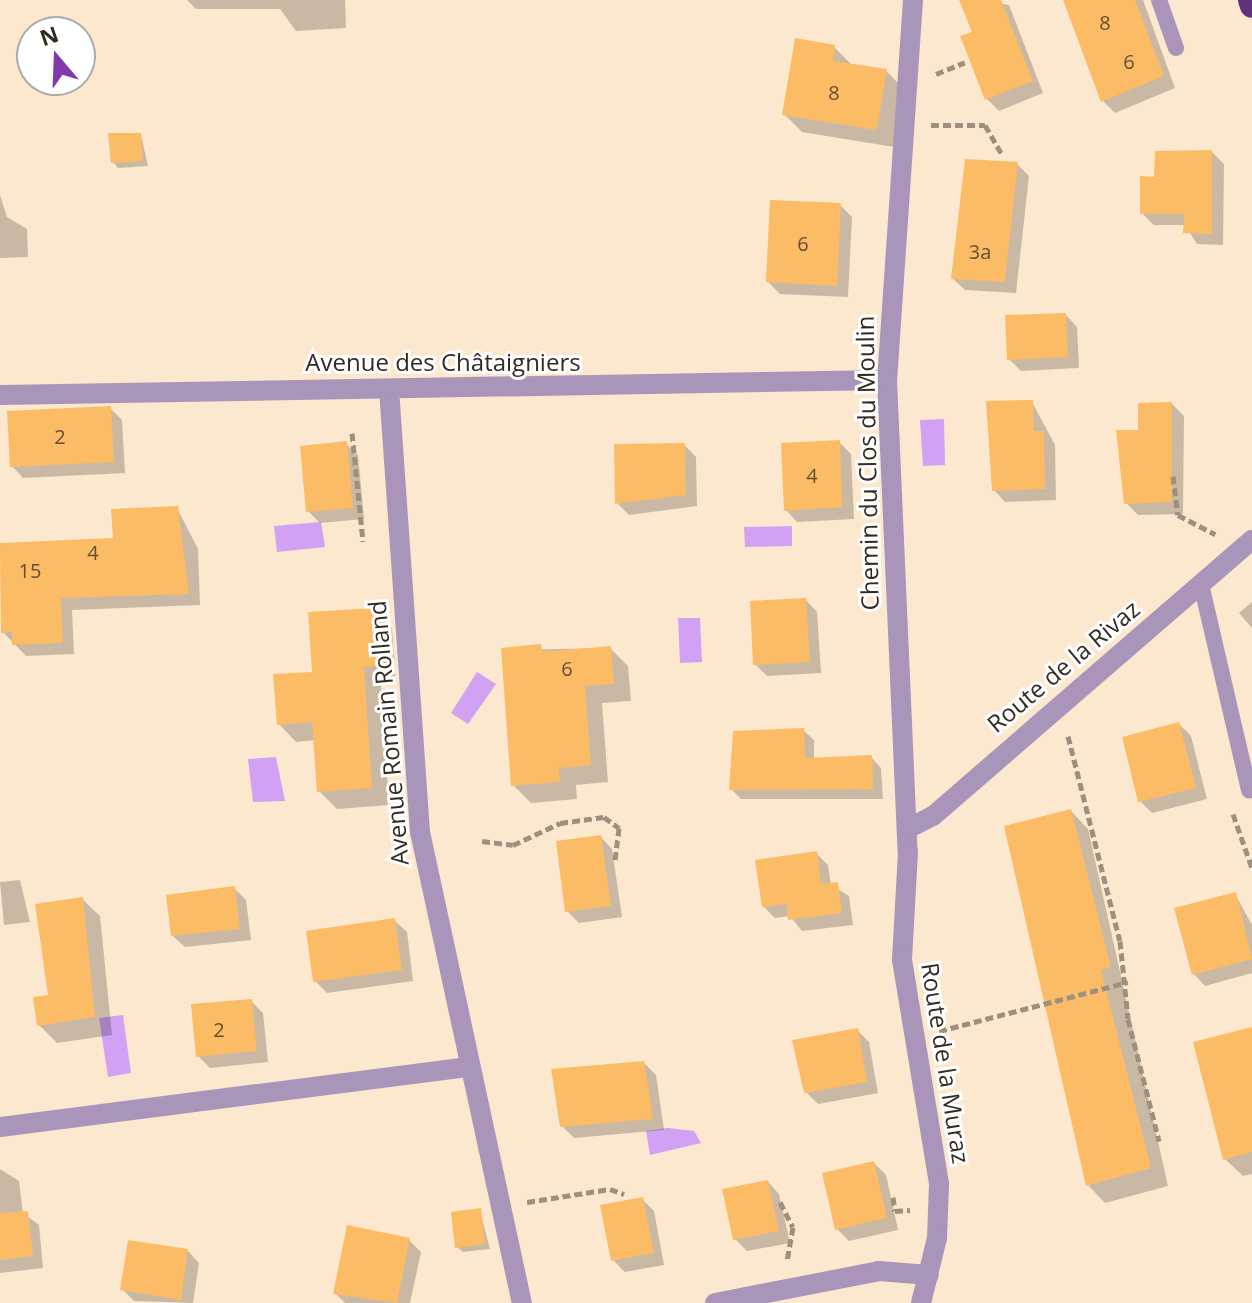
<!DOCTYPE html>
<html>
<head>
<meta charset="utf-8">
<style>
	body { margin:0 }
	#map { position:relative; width:1252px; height:1303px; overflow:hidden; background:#fce8ce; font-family:"Open Sans",sans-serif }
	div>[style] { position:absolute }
	.water>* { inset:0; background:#d1a1f4 }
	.shadow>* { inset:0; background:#0003 }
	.building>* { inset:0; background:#fbbc65 }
	.path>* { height:5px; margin-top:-2.5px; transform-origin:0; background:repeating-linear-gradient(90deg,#9e907e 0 8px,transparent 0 12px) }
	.service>* { height:16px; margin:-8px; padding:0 8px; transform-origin:8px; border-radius:8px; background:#aa95ba }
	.minor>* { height:20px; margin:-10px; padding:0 10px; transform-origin:10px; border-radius:10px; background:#aa95ba }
	.motorway>* { height:24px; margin:-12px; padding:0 12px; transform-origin:12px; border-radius:12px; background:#60327d }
	span { translate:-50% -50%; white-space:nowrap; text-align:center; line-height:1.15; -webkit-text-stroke:6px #fff; paint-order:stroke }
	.number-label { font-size:20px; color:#654f33 }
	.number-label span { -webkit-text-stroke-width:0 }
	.street-label { font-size:24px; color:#332b22 }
	.north { position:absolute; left:16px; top:16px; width:80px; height:80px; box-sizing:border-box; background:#fff; border:2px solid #adaaa7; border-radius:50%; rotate:341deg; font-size:22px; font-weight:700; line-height:32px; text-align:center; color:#332b22 }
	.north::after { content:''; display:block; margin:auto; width:28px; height:36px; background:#8139ab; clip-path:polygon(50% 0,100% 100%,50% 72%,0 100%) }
</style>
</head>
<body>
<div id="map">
	<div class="water">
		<i style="clip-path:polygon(944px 419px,945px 465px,923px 466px,920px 420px)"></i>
		<i style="clip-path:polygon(321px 522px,325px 547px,277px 552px,274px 526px)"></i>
		<i style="clip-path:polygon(792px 526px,792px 546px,745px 547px,744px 527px)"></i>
		<i style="clip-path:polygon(678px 618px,700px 618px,702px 662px,680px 663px)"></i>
		<i style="clip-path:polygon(477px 672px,496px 684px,468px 724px,451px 713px)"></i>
		<i style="clip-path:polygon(276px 757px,285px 801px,253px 802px,248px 759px)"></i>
		<i style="clip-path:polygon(123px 1015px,131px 1073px,108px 1077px,99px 1018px)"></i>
		<i style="clip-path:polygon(668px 1128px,694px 1131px,701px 1143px,650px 1155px,646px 1131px)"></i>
	</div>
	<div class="shadow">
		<i style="clip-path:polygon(187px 0,345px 0,346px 28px,296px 31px,280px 9px,196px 9px)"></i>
		<i style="clip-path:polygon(979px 0,1009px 5px,1043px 93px,999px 111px,987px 99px,974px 34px)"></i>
		<i style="clip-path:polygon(1065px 0,1143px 0,1175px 88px,1115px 113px,1103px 101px)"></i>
		<i style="clip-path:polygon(834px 47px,852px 65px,886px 71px,904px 89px,894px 147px,802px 132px,784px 114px)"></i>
		<i style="clip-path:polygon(141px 135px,148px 166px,118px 168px,113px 162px)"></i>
		<i style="clip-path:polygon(1212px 152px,1224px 164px,1223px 245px,1197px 244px,1185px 225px,1154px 225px,1142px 213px,1156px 180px)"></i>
		<i style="clip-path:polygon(1017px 164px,1029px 176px,1016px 293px,965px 290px,953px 279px)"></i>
		<i style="clip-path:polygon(0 195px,7px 217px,27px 229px,28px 257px,0 258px)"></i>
		<i style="clip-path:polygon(840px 205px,852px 217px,848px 297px,780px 294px,768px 282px)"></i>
		<i style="clip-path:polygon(1066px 315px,1077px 327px,1079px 368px,1021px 371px,1009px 359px)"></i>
		<i style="clip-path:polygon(1032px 402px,1055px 445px,1056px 500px,1005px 502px,994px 490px)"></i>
		<i style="clip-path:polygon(1172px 404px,1184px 416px,1183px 514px,1138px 515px,1126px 503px,1140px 432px)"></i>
		<i style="clip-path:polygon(110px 408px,122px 420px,125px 473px,23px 478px,12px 466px)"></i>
		<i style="clip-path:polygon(839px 442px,851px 454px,854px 519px,797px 522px,786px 510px)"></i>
		<i style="clip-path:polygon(346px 444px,358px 455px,364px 519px,320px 523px,308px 511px)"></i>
		<i style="clip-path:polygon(684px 445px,696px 457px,697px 506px,629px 515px,617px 503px)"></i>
		<i style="clip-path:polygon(177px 508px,198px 549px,200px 605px,72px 610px,74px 654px,26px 656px,3px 632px,0 545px,115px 540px)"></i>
		<i style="clip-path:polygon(806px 600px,817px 612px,821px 673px,767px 676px,755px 664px)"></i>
		<i style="clip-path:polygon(1252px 602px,1252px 628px,1239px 613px)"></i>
		<i style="clip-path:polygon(375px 610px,392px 628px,396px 683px,381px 684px,389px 805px,337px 809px,319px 791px,316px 740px,296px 742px,279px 724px)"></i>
		<i style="clip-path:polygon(610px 648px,628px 666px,631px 701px,602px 703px,608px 782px,576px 785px,577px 799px,531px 803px,513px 785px,503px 650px)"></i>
		<i style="clip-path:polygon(1179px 724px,1191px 736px,1207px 799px,1152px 813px,1140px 801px)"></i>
		<i style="clip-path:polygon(803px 730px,814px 740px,814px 760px,871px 757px,881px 768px,883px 799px,741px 799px,731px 789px)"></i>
		<i style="clip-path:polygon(1071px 811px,1088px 829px,1168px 1186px,1105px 1203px,1088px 1185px)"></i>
		<i style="clip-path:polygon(601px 837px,612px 849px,622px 917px,579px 923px,567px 911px)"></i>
		<i style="clip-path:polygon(816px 853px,828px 865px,831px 885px,849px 896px,853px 925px,802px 931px,790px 916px,775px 918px,763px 906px)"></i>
		<i style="clip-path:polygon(20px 880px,30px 922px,4px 925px,0 882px)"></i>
		<i style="clip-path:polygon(234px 888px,246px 900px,251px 940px,185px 947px,173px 936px)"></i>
		<i style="clip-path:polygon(1235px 894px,1252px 925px,1252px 973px,1205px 986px,1194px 974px)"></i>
		<i style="clip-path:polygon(82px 899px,100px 916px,112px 1035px,57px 1043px,39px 1025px)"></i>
		<i style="clip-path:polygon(395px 921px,407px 932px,413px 981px,327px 993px,315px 981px)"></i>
		<i style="clip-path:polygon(251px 1001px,263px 1013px,268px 1062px,210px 1068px,198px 1056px)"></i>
		<i style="clip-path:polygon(1252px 1029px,1252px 1174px,1243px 1176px,1225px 1159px)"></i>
		<i style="clip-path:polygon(857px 1030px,869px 1042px,878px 1093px,818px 1104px,806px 1092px)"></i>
		<i style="clip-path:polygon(644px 1063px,656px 1075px,664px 1130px,574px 1138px,562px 1126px)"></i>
		<i style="clip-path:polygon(874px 1163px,886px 1175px,898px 1230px,849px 1241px,837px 1229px)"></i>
		<i style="clip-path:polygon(0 1169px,19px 1181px,23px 1213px,39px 1225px,43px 1268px,0 1273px)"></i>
		<i style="clip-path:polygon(768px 1182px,779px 1194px,790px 1243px,747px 1251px,735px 1239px)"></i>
		<i style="clip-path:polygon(643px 1200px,654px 1211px,664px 1265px,625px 1272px,613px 1260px)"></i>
		<i style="clip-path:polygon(480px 1211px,490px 1249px,463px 1252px,457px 1247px)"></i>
		<i style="clip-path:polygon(409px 1240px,421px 1252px,410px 1303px,345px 1303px,335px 1293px)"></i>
		<i style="clip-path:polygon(188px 1251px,199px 1263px,193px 1303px,134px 1301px,122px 1289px)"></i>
	</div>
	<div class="building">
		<i style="clip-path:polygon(959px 0,1001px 0,1033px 81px,985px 100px,960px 36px,972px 32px)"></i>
		<i style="clip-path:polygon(1063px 0,1135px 0,1164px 76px,1101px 102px)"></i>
		<i style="clip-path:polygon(795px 38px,835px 45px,833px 61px,887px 69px,877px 130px,782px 115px)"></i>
		<i style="clip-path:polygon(108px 133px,141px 133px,143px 161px,111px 163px)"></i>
		<i style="clip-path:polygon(1212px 150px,1212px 234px,1183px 233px,1184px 214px,1140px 214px,1140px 176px,1154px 177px,1155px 151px)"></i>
		<i style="clip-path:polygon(965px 159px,1018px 162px,1005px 282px,951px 279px)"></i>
		<i style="clip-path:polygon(770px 200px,841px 203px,837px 286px,766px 282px)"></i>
		<i style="clip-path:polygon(1066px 313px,1068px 357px,1007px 360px,1005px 315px)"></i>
		<i style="clip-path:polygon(1033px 400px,1034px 431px,1044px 431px,1045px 489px,992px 491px,986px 401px)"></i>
		<i style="clip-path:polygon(1172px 402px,1172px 502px,1124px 504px,1116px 430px,1138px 430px,1138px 403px)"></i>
		<i style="clip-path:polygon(111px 406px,114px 462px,10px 467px,7px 411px)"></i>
		<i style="clip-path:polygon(840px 440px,842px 507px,784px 511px,781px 443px)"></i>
		<i style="clip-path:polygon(347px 441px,353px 508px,306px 512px,300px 446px)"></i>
		<i style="clip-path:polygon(685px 443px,686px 495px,615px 504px,614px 444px)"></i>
		<i style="clip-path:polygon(178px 506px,189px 594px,61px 598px,63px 643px,12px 645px,12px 632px,1px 633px,0 543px,113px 538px,111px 509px)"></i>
		<i style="clip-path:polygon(806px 598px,810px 662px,753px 665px,750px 601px)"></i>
		<i style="clip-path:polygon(375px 608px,379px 666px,364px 667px,372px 788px,317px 792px,312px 722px,277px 725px,273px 674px,312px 672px,308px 612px)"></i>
		<i style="clip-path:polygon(541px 644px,542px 652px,611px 646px,614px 684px,585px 686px,591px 765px,559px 768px,560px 782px,511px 786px,501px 648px)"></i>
		<i style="clip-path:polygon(1179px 722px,1196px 788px,1138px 802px,1122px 737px)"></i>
		<i style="clip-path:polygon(804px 728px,805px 758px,872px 755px,873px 789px,729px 790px,733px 731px)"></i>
		<i style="clip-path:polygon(1071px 809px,1111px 967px,1101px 970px,1151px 1168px,1086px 1186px,1004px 826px)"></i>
		<i style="clip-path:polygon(601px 835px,611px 906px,565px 912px,556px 841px)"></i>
		<i style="clip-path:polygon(817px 851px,821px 884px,838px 882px,842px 913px,788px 920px,787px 904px,762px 907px,755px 860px)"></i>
		<i style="clip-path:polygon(235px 886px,240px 929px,171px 936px,166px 895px)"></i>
		<i style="clip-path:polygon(1236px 892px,1252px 959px,1192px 975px,1174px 908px)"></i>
		<i style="clip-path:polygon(83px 897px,95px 1017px,37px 1026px,33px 997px,48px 995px,35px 904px)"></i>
		<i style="clip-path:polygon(395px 918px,402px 970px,313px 982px,306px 931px)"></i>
		<i style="clip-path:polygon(252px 999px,257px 1051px,196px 1057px,191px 1004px)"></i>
		<i style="clip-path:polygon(1252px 1027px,1252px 1152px,1223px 1160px,1193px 1042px)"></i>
		<i style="clip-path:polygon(858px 1028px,867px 1082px,804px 1093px,792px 1040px)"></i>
		<i style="clip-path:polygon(644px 1061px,653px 1119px,560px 1127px,551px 1069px)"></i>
		<i style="clip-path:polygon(874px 1161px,887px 1218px,835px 1230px,822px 1173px)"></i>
		<i style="clip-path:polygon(768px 1180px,779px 1231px,733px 1240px,722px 1189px)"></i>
		<i style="clip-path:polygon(643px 1197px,654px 1253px,611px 1261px,600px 1205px)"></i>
		<i style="clip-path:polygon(481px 1208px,485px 1244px,455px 1248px,451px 1212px)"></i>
		<i style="clip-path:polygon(28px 1211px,33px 1256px,0 1260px,0 1213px)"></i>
		<i style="clip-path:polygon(347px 1225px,410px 1238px,397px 1303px,333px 1294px)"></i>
		<i style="clip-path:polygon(128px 1240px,188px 1249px,181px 1300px,120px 1290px)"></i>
	</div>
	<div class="path">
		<i style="left:936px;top:74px;width:31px;rotate:-22deg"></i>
		<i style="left:931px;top:125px;width:54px"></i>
		<i style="left:985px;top:125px;width:34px;rotate:60deg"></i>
		<i style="left:352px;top:433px;width:109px;rotate:84.2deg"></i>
		<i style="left:1173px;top:476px;width:39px;rotate:83deg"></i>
		<i style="left:1178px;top:515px;width:42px;rotate:27.2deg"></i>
		<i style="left:1068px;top:736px;width:211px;rotate:75.8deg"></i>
		<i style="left:1120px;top:941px;width:78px;rotate:84.1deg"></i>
		<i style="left:1128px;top:1019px;width:126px;rotate:75.7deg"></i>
		<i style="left:1233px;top:814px;width:57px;rotate:70.6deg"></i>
		<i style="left:482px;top:841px;width:31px;rotate:7deg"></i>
		<i style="left:513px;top:845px;width:52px;rotate:-25.1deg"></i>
		<i style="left:560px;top:823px;width:44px;rotate:-7.8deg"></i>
		<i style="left:604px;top:817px;width:19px;rotate:36deg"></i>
		<i style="left:619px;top:828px;width:34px;rotate:97deg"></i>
		<i style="left:939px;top:1031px;width:195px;rotate:-14.5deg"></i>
		<i style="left:893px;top:1197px;width:14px;rotate:82deg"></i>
		<i style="left:895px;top:1211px;width:15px;rotate:-4deg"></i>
		<i style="left:527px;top:1202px;width:84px;rotate:-8.9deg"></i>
		<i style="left:610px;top:1189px;width:15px;rotate:20deg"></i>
		<i style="left:780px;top:1202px;width:28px;rotate:63deg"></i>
		<i style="left:793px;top:1227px;width:35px;rotate:100deg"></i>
	</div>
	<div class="service">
		<i style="left:1159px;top:0;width:51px;rotate:70.5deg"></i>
		<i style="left:1201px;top:584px;width:212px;rotate:76.9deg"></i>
	</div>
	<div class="minor">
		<i style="left:913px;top:0;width:381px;rotate:93.9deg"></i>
		<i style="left:887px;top:380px;width:472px;rotate:87.5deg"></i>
		<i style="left:908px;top:852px;width:108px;rotate:93.2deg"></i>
		<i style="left:902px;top:960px;width:227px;rotate:80.6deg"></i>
		<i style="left:939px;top:1184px;width:54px;rotate:92.1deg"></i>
		<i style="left:937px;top:1238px;width:67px;rotate:103.8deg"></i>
		<i style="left:389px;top:389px;width:444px;rotate:86deg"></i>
		<i style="left:420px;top:832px;width:482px;rotate:77.8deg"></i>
		<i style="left:0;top:395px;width:887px;rotate:-0.97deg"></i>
		<i style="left:907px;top:829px;width:29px;rotate:-27deg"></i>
		<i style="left:933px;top:816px;width:422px;rotate:-40.9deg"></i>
		<i style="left:0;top:1127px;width:471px;rotate:-7.3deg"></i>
		<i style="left:715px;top:1303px;width:167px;rotate:-11deg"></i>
		<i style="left:879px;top:1271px;width:50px;rotate:4.6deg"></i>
	</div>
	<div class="motorway">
		<i style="left:1250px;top:0;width:6px;rotate:72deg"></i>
	</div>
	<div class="number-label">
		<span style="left:1105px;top:22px">8</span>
		<span style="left:1129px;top:61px">6</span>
		<span style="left:834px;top:92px">8</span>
		<span style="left:803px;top:243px">6</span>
		<span style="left:980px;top:251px">3a</span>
		<span style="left:60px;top:436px">2</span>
		<span style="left:812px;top:475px">4</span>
		<span style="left:93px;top:552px">4</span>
		<span style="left:30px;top:570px">15</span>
		<span style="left:567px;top:668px">6</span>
		<span style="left:219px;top:1029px">2</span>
	</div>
	<div class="street-label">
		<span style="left:443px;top:362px">Avenue des Châtaigniers</span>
		<span style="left:867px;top:463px;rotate:-91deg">Chemin du Clos du Moulin</span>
		<span style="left:1063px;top:666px;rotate:-40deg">Route de la Rivaz</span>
		<span style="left:388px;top:733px;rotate:-95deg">Avenue Romain Rolland</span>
		<span style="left:946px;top:1063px;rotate:81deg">Route de la Muraz</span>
	</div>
	<div class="north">N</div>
</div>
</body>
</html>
